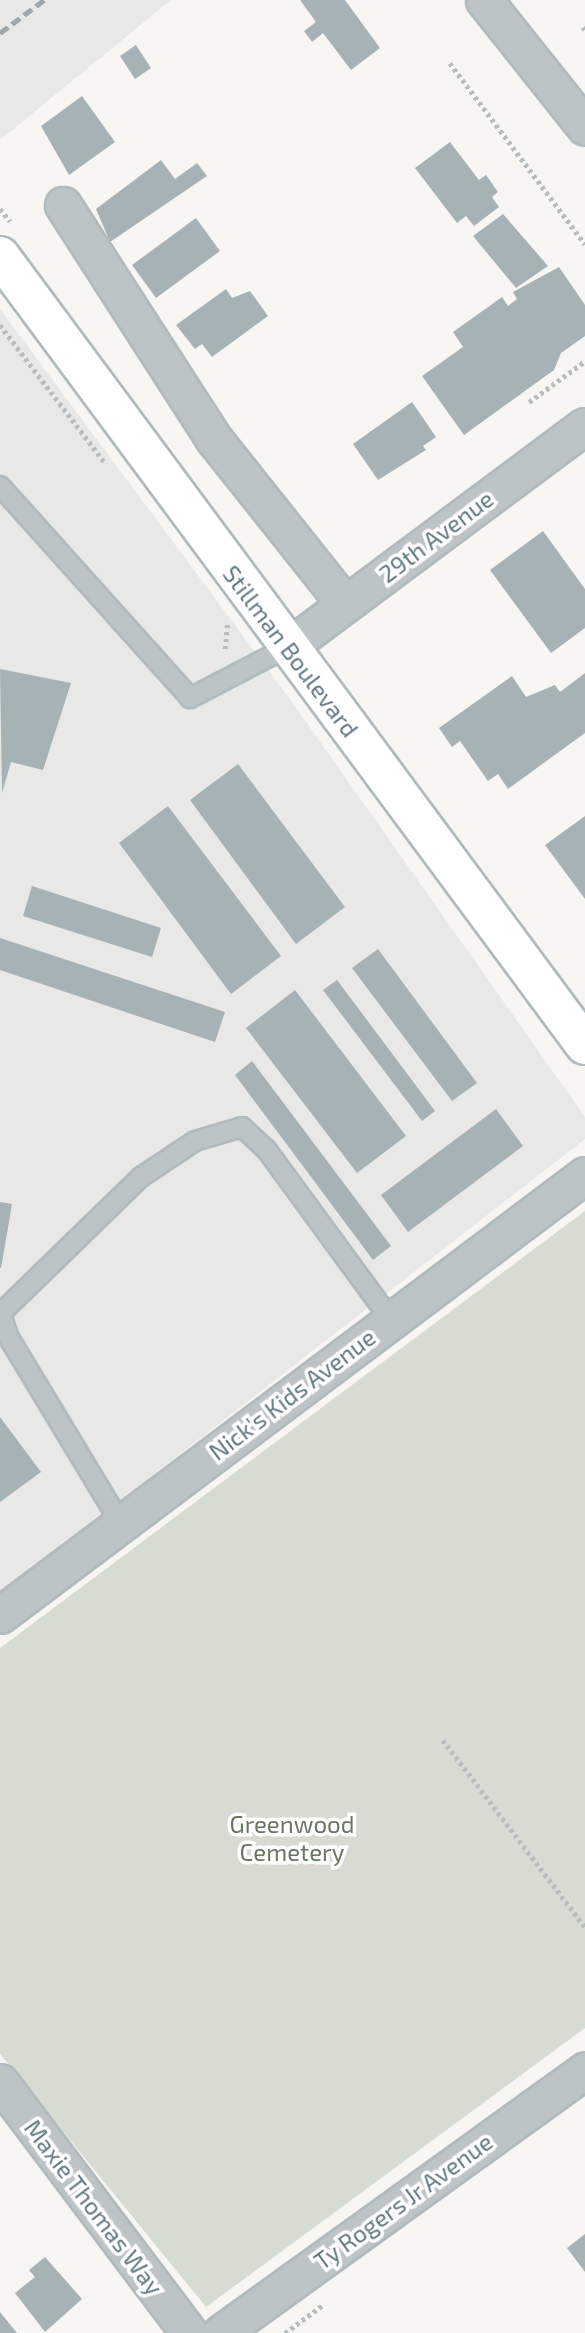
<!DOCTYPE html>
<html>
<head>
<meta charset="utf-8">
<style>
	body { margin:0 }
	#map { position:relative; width:585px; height:2333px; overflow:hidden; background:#f7f6f3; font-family:"Exo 2",sans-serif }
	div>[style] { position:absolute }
	.built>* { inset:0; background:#e8e8e7 }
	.green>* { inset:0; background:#d7dcd2 }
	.building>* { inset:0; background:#a6b2b6 }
	.path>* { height:4.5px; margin-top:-2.25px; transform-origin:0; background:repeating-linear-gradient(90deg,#b7bcbe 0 3.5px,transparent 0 7px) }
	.roads { filter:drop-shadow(2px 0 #b1babd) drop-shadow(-2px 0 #b1babd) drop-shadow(0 2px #b1babd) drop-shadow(0 -2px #b1babd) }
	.service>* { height:18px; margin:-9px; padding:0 9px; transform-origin:9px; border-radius:9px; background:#bdc4c6 }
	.minor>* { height:35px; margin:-17.5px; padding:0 17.5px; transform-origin:17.5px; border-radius:17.5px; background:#bdc4c6 }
	.secondary>* { height:38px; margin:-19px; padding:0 19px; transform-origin:19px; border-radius:19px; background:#fff }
	.rail>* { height:5px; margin-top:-2.5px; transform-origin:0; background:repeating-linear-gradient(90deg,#9ea8ac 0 10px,transparent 0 15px) }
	span { translate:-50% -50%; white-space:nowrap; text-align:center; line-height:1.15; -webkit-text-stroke:7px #fff; paint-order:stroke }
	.street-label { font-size:24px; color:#607880 }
	.park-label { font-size:24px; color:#687860 }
</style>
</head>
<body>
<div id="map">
	<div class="built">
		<i style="clip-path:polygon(0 0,171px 0,0 140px)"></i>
		<i style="clip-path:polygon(0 309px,292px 702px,585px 1117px,585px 1139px,0 1594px)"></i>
	</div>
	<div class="green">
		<i style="clip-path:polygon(585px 1211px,585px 2028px,206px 2307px,0 2054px,0 1648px)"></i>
	</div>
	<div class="building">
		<i style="clip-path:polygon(300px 0,345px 0,380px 48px,351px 70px,323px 33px,312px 42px,304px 31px,316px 22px)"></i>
		<i style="clip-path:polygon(136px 45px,151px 68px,135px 79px,120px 56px)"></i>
		<i style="clip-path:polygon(82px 96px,115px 142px,69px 175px,41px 126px)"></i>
		<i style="clip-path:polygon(450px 142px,479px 180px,486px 175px,498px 192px,492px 197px,499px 207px,474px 226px,466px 216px,457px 223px,415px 168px)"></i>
		<i style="clip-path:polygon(161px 160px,175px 179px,197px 163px,207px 176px,110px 242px,96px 209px)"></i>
		<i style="clip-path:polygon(503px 214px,548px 266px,516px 288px,473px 236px)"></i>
		<i style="clip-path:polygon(196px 218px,220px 251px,156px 298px,132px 265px)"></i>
		<i style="clip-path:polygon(559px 267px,585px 305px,585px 336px,561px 353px,554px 370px,464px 435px,422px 376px,463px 347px,453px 332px,502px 297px,508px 306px,517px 299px,513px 292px)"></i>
		<i style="clip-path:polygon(226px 289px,232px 298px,250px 291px,268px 316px,212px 357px,202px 344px,195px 349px,176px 325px)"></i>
		<i style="clip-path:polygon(412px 402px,436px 437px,423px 446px,426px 450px,378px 480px,353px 444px)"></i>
		<i style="clip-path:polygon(543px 531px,585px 589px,585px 628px,551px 653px,490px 570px)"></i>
		<i style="clip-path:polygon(0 669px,71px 683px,43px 770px,11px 762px,2px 793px)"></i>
		<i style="clip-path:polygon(585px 673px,585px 733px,508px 789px,498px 774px,488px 781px,460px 741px,452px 747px,439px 728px,512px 676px,526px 697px,555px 685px,560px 692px)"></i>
		<i style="clip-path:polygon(238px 764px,345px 907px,296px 944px,190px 800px)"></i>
		<i style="clip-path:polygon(168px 806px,281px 956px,231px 994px,119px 843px)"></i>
		<i style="clip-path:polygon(585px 816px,585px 899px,545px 845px)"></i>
		<i style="clip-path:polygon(32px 886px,161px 928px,152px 957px,23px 916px)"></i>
		<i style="clip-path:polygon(0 938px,225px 1012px,215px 1042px,0 970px)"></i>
		<i style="clip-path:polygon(378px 949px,477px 1083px,452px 1101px,352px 968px)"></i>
		<i style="clip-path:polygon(337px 980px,435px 1111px,422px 1121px,323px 990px)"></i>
		<i style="clip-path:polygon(295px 990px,406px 1136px,357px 1173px,246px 1028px)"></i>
		<i style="clip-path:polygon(252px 1061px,391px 1246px,373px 1260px,235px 1075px)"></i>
		<i style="clip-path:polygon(496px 1109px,523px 1146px,408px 1232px,381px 1195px)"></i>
		<i style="clip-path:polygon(0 1202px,12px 1204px,1px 1268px,0 1268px)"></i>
		<i style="clip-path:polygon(0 1417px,41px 1472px,0 1502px)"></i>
		<i style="clip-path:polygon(585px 2234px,585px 2272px,567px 2248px)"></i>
		<i style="clip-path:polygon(45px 2257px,82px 2299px,45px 2332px,15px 2293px,35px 2277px,29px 2270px)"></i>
		<i style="clip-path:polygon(0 2312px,17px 2333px,0 2333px)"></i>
	</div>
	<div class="path">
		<i style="left:583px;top:27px;width:4px;rotate:56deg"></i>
		<i style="left:450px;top:63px;width:226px;rotate:53.3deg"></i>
		<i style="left:0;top:209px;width:16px;rotate:50deg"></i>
		<i style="left:0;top:325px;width:175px;rotate:52.7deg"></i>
		<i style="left:529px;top:402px;width:69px;rotate:-36.2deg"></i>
		<i style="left:225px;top:649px;width:25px;rotate:-85deg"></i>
		<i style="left:443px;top:1740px;width:235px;rotate:52.8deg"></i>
		<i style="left:285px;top:2333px;width:49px;rotate:-36.6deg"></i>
	</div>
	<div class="roads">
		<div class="service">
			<i style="left:0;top:486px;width:285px;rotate:48.1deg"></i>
			<i style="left:190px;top:698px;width:110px;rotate:-27.5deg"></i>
			<i style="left:0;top:1314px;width:197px;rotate:-44.2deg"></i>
			<i style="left:141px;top:1177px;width:65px;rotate:-33.7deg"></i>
			<i style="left:195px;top:1141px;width:49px;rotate:-16.6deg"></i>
			<i style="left:242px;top:1127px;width:33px;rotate:43deg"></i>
			<i style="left:266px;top:1149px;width:212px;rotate:53.8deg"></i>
			<i style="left:1px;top:1314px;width:25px;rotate:72deg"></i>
			<i style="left:9px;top:1338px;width:217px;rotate:58.9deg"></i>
		</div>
		<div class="minor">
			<i style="left:484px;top:0;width:162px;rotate:51.5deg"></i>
			<i style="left:63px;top:205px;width:277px;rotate:57.2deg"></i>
			<i style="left:213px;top:438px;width:212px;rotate:51.5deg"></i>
			<i style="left:288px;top:647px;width:370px;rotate:-36.7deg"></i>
			<i style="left:0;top:1615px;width:732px;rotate:-36.95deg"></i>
			<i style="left:0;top:2082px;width:314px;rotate:53deg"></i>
			<i style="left:221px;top:2333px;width:449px;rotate:-35.8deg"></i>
		</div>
		<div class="secondary">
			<i style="left:0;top:256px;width:982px;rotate:53.45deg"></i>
		</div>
	</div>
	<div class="rail">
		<i style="left:0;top:33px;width:55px;rotate:-36.9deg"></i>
	</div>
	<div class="street-label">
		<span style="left:436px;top:536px;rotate:-37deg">29th Avenue</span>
		<span style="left:291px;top:651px;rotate:53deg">Stillman Boulevard</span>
		<span style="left:292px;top:1394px;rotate:-37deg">Nick's Kids Avenue</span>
		<span style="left:403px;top:2201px;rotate:-36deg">Ty Rogers Jr Avenue</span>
		<span style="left:94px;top:2207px;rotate:53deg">Maxie Thomas Way</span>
	</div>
	<div class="park-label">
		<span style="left:292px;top:1838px">Greenwood<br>Cemetery</span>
	</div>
</div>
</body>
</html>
